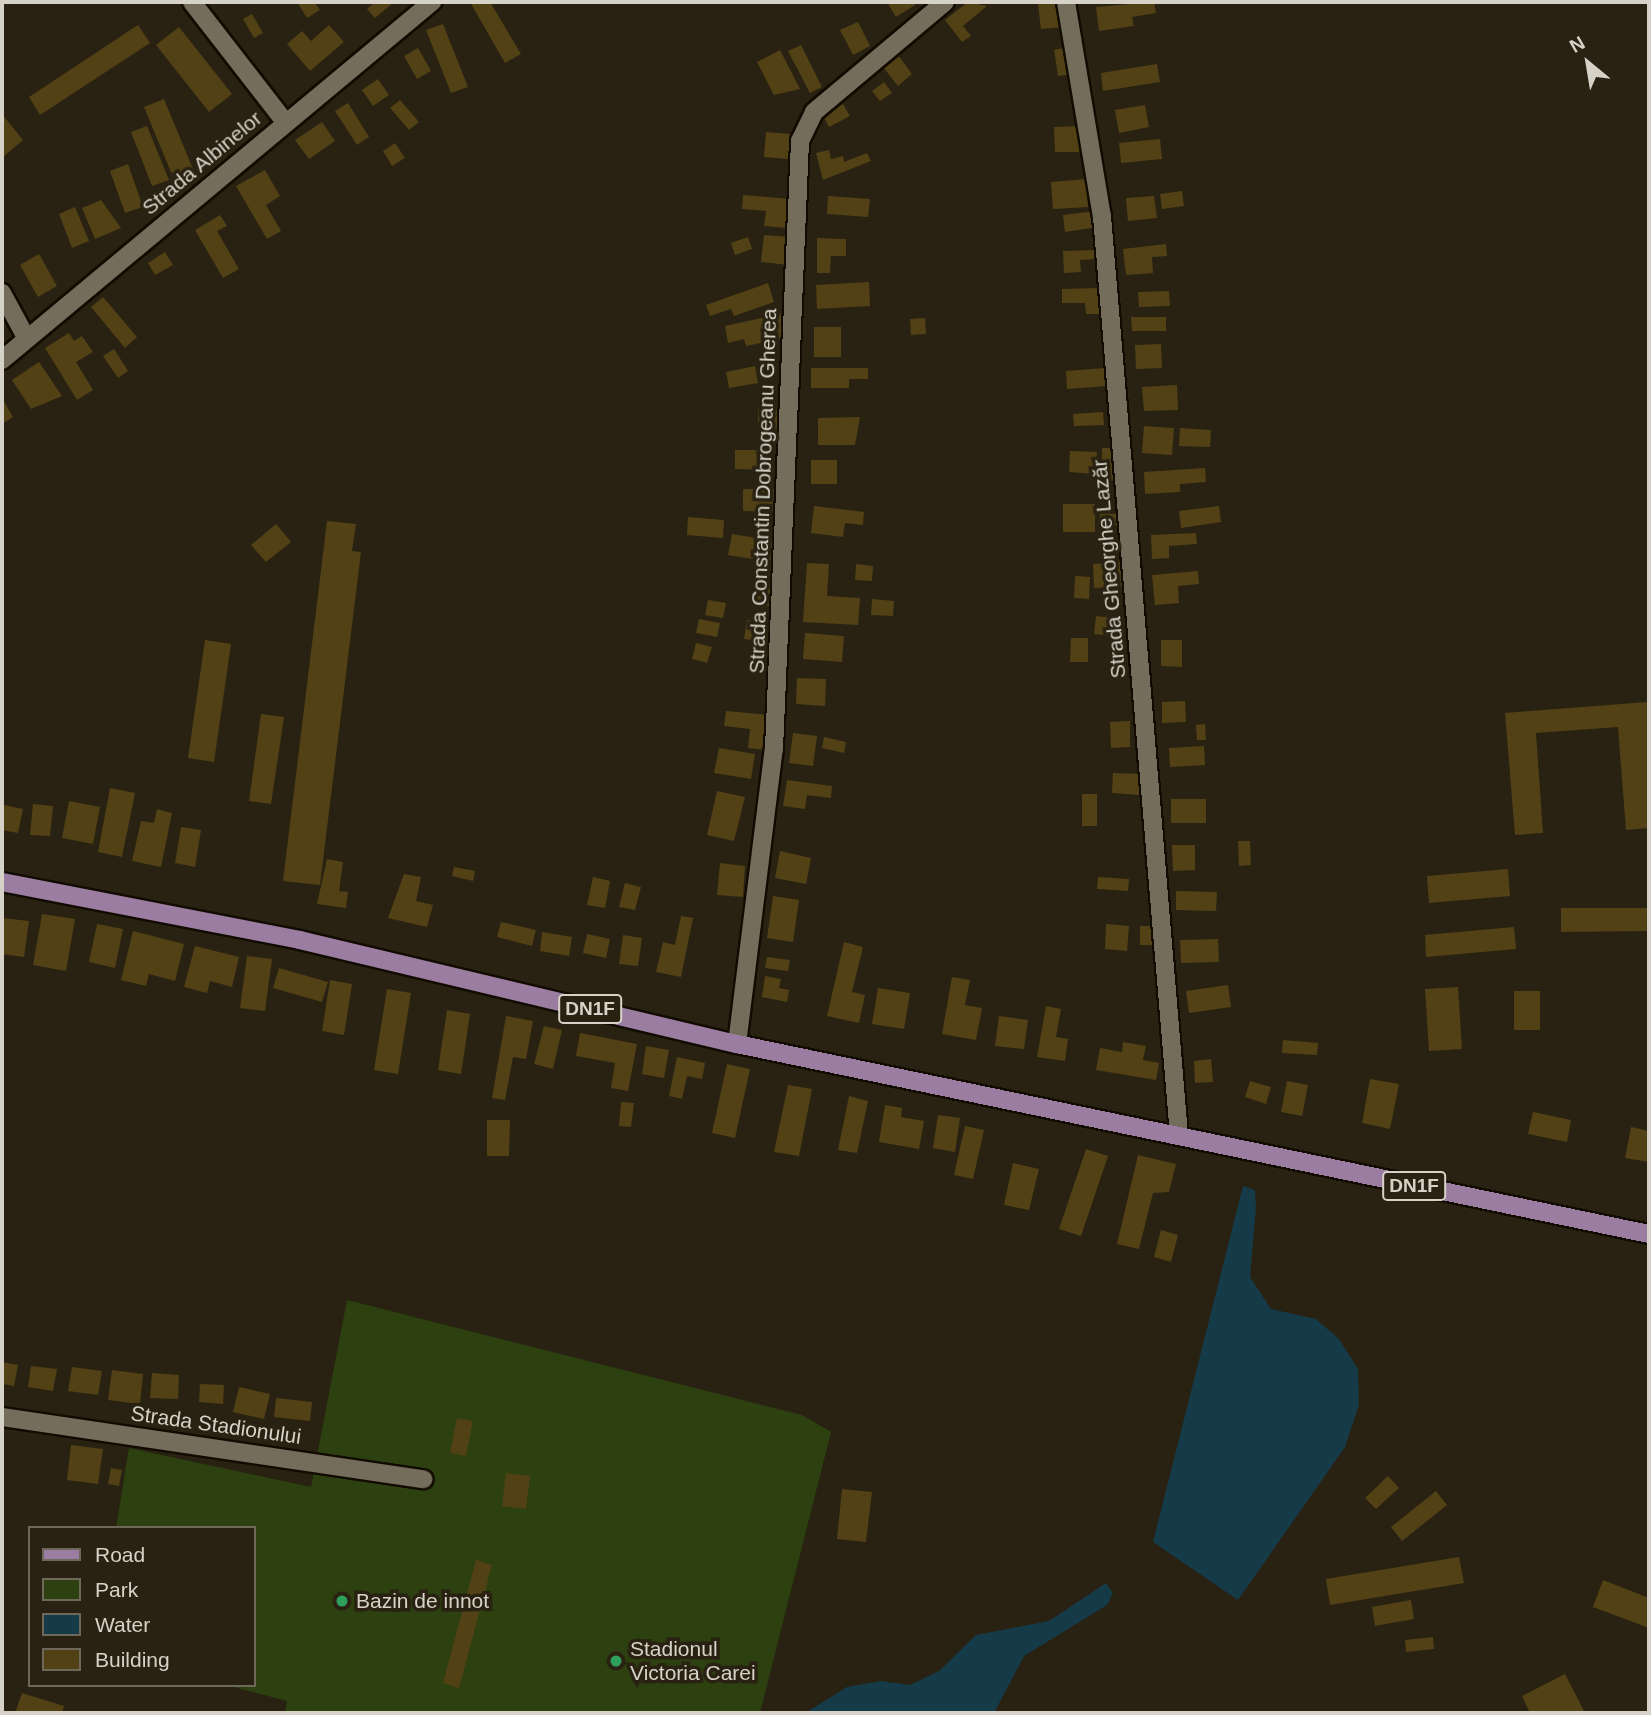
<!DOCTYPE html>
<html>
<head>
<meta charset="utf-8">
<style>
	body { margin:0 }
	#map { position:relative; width:1651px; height:1715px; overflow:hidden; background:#292212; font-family:Arial,sans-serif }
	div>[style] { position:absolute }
	.green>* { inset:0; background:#2c4010 }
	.water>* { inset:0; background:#153a48 }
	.building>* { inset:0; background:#524115 }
	.roads { filter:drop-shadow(2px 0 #120b01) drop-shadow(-2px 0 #120b01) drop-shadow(0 2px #120b01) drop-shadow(0 -2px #120b01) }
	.street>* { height:18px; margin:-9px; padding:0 9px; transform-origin:9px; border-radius:9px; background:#756d5b }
	.secondary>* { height:18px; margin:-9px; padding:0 9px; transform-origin:9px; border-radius:9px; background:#756d5b }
	.primary>* { height:18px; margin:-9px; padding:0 9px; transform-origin:9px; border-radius:9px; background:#9b7da1 }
	.dots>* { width:19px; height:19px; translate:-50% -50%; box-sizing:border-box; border:4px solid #292212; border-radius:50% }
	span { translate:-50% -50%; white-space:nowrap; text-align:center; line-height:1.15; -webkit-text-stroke:7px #292212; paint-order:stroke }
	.shield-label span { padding:2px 5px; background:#292212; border:2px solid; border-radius:5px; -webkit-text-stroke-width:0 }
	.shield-label { font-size:19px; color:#d6d2c8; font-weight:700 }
	.street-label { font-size:21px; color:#d6d2c8 }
	.poi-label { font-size:21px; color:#d6d2c8 }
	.left { translate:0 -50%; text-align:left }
	.frame { position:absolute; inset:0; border:4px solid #d6d2c8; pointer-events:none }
	.legend { position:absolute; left:28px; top:1526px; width:228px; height:161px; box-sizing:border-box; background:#292212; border:2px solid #6e685b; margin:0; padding:9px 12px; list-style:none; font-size:21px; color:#d6d2c8 }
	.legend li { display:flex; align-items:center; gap:14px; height:35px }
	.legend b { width:35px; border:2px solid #6e685b }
	.north { position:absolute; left:1553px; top:28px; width:70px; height:70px; -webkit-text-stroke:5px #292212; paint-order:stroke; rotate:330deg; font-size:19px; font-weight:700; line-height:28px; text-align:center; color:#d6d2c8 }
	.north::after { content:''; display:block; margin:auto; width:24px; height:32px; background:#d6d2c8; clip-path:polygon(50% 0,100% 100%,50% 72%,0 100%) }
</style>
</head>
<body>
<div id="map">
	<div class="green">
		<i style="clip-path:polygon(347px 1300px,802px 1415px,831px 1432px,760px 1713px,285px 1713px,287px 1701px,226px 1685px,254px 1685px,254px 1528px,116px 1528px,129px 1448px,311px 1487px)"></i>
	</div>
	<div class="water">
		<i style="clip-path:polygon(1243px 1186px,1255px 1190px,1256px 1208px,1250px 1277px,1271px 1309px,1316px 1319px,1339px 1339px,1358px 1369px,1359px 1405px,1345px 1447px,1238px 1600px,1153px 1542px)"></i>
		<i style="clip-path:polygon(1106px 1583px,1113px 1593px,1107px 1605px,1024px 1656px,994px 1713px,805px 1713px,847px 1687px,881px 1681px,910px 1685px,939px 1671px,976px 1635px,1049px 1621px)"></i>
	</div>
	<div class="building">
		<i style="clip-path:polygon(297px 2px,314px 2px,320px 10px,307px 18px)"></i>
		<i style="clip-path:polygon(375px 2px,394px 2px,375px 18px,367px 9px)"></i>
		<i style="clip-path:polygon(470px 2px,490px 2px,521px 54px,505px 63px)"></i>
		<i style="clip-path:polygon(887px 2px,913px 2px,915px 5px,896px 17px)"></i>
		<i style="clip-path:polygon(968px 2px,987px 6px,963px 26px,971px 36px,962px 42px,945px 20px)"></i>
		<i style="clip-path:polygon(1062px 2px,1065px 27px,1041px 29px,1038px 4px)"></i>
		<i style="clip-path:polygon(1154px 2px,1156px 13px,1132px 17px,1134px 26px,1099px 31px,1096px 7px)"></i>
		<i style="clip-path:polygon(252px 14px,263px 33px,254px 38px,243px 19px)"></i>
		<i style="clip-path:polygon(858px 22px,870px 46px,853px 55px,840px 30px)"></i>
		<i style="clip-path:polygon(443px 24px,468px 87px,451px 93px,426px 30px)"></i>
		<i style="clip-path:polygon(138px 25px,150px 43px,40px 115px,29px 97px)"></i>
		<i style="clip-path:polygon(329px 25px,344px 42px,310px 71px,287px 44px,302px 31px,311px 41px)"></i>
		<i style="clip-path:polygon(179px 27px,232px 94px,209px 112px,156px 45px)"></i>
		<i style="clip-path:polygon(801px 45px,822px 87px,810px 93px,788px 51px)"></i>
		<i style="clip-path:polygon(1067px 47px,1072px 74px,1058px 76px,1054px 50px)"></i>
		<i style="clip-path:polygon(418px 48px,431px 71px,417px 79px,404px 56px)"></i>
		<i style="clip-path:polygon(780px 50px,800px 89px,774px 95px,757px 62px)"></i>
		<i style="clip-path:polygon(898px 55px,912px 74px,898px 86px,883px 67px)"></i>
		<i style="clip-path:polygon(1157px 64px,1160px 82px,1103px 91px,1101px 73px)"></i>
		<i style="clip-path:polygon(378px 79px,389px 95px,373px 106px,362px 90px)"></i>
		<i style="clip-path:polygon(884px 82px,892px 93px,880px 101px,872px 91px)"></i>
		<i style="clip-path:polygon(164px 99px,193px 169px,173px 177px,144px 107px)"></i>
		<i style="clip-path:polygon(400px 100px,419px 122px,409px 130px,390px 108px)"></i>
		<i style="clip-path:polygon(348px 103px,369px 137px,357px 145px,335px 111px)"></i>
		<i style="clip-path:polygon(843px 104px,850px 116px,829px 127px,823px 116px)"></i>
		<i style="clip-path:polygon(1145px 105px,1149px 127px,1119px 133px,1115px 110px)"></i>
		<i style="clip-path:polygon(2px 114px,23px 140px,2px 158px)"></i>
		<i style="clip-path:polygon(322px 122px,335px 141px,309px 159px,295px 140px)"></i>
		<i style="clip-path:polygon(147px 126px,169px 180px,152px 186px,131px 132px)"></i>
		<i style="clip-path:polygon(1083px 126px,1083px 152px,1055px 152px,1054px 127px)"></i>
		<i style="clip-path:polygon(766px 132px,791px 134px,789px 159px,764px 157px)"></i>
		<i style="clip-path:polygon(1160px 139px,1162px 159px,1121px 163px,1119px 143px)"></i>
		<i style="clip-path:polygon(395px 143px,405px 158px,392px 166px,383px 151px)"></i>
		<i style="clip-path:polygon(829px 150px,831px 159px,843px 156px,844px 162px,867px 153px,871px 161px,823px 180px,816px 153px)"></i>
		<i style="clip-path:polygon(128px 164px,143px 207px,125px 213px,110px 171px)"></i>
		<i style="clip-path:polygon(265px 170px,280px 196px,266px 205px,281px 231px,267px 239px,236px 186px)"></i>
		<i style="clip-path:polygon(1086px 179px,1088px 207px,1053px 209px,1051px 182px)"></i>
		<i style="clip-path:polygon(1182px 191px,1184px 206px,1162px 209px,1160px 194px)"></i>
		<i style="clip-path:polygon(743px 195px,790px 199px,787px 228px,764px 226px,766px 211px,742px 209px)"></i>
		<i style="clip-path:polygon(828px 196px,870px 199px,868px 217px,827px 214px)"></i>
		<i style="clip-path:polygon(1154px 196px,1157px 218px,1128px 221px,1126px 198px)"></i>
		<i style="clip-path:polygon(101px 200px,121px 228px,95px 239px,82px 208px)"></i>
		<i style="clip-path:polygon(75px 207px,89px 241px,72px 248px,59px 214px)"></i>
		<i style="clip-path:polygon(1096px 211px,1098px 227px,1065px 232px,1063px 215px)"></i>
		<i style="clip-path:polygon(220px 215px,227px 226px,217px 231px,239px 269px,223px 278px,195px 230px)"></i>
		<i style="clip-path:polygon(764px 235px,791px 237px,788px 265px,761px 262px)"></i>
		<i style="clip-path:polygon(748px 237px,752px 249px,735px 255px,731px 243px)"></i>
		<i style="clip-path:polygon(817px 238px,846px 239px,846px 256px,831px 256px,830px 273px,817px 273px)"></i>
		<i style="clip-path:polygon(1166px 244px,1167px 256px,1152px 257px,1153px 273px,1126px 275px,1123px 249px)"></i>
		<i style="clip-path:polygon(1097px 250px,1097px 259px,1080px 260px,1081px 272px,1064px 273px,1063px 251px)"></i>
		<i style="clip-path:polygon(165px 252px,173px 265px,155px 275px,148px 263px)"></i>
		<i style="clip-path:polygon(39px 254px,57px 286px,38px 297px,20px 265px)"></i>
		<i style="clip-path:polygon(869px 282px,870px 306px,817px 309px,816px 285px)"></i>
		<i style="clip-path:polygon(768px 283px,774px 302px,734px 316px,731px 309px,710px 316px,706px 305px)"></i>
		<i style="clip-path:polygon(1099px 288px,1100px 314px,1086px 314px,1085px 303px,1062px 303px,1062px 289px)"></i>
		<i style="clip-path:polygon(1169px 291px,1170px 306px,1139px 307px,1138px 292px)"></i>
		<i style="clip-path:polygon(103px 297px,137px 337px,125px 348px,91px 307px)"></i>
		<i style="clip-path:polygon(785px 313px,790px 337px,746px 346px,744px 339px,728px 343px,725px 326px)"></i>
		<i style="clip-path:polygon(1131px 317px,1166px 317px,1166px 331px,1132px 331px)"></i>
		<i style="clip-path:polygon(925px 318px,926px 334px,911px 335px,910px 319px)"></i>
		<i style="clip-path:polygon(814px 327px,841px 327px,841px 357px,814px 357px)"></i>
		<i style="clip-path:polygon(69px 333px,74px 341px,82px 336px,93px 352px,76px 362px,93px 390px,77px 400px,45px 348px)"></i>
		<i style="clip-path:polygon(1161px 344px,1162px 368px,1136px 369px,1135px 345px)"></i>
		<i style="clip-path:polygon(114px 349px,128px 371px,118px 378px,103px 356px)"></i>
		<i style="clip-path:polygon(39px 362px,62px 396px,31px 409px,12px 380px)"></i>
		<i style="clip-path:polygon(755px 366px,758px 383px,729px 388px,726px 372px)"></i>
		<i style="clip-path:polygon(811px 368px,868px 368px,868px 379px,849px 379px,849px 388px,811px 388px)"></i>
		<i style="clip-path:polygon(1105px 368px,1107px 386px,1067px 389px,1066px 371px)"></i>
		<i style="clip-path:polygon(1177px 385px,1178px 410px,1144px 411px,1142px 387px)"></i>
		<i style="clip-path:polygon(2px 398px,13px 417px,2px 424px)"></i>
		<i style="clip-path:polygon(758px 407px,787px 407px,786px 429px,758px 429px)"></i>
		<i style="clip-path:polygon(1103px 412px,1104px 425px,1074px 426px,1073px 414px)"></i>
		<i style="clip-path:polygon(860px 417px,855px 445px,818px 445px,818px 418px)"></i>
		<i style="clip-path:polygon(1144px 426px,1174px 428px,1172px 455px,1142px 453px)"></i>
		<i style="clip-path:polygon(1180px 428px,1211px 430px,1210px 447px,1179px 446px)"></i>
		<i style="clip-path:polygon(1102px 448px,1117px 448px,1116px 481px,1101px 480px)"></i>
		<i style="clip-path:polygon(735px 450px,772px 450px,771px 470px,735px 469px)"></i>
		<i style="clip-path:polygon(1070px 451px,1097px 452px,1096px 474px,1069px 472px)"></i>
		<i style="clip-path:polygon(811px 460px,837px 460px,837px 484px,811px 484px)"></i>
		<i style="clip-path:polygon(1205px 468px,1206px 482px,1180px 484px,1180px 492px,1145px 494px,1144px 472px)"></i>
		<i style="clip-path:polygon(743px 489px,774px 489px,773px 512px,743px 511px)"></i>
		<i style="clip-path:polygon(1063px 504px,1095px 504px,1095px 532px,1063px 532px)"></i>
		<i style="clip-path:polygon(814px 506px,864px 512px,863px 525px,845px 523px,843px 537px,811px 533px)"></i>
		<i style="clip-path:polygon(1219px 506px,1221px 522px,1181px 528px,1179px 511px)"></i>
		<i style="clip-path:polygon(1100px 513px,1118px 514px,1117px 525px,1099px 524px)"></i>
		<i style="clip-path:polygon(688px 517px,724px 520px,723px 538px,687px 535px)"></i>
		<i style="clip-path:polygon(327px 521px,356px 524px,352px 551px,361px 552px,320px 885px,283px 881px)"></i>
		<i style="clip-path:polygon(276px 524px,291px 542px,266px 562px,251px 545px)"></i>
		<i style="clip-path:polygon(1196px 533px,1197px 544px,1169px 546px,1169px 558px,1152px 559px,1151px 535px)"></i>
		<i style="clip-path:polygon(732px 534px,775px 541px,772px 562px,728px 555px)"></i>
		<i style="clip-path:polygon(1100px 535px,1112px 535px,1113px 547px,1101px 548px)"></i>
		<i style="clip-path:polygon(1122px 562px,1124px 586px,1094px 588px,1093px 564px)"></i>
		<i style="clip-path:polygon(807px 563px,829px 564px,827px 596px,860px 598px,858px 625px,803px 622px)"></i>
		<i style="clip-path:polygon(856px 564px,873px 566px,872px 581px,855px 580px)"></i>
		<i style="clip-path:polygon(1198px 571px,1199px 584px,1178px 586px,1179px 603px,1155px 605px,1152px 575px)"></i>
		<i style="clip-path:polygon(1075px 576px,1090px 577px,1089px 599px,1074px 598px)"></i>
		<i style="clip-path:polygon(757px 583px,778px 586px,774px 607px,754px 604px)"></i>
		<i style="clip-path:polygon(872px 599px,894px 601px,893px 616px,871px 615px)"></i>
		<i style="clip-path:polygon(708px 600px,726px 603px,723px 618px,705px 615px)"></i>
		<i style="clip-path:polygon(1096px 616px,1123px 619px,1121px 637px,1094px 634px)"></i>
		<i style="clip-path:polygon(699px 619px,720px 623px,717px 637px,696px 633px)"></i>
		<i style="clip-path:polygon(747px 620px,773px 624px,770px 642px,744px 639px)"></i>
		<i style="clip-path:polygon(805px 633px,844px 636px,842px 662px,803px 659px)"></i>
		<i style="clip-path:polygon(1071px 638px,1088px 638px,1088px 662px,1070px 662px)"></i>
		<i style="clip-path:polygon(205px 640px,231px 644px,214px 762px,188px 758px)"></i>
		<i style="clip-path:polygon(1161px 640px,1182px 640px,1182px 667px,1161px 666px)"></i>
		<i style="clip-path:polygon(696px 643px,712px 647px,707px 663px,692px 659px)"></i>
		<i style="clip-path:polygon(797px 678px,826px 679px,825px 706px,796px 704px)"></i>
		<i style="clip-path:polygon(1185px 701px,1186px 722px,1162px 723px,1162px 702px)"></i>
		<i style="clip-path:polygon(1647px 702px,1649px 828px,1626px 830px,1618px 727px,1536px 733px,1543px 833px,1515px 835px,1505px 713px)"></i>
		<i style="clip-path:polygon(726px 711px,771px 715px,767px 750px,748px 748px,750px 729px,724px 726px)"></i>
		<i style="clip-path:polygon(261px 714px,284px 717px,271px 804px,249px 801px)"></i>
		<i style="clip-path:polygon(1130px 721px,1130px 747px,1111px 748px,1110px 722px)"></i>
		<i style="clip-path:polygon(1205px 724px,1206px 740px,1197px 740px,1196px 725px)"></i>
		<i style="clip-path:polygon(793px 733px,817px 736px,813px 766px,789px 763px)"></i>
		<i style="clip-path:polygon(824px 737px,846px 742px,844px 753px,822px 748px)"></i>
		<i style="clip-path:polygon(1204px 746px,1205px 765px,1170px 767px,1169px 748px)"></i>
		<i style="clip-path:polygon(719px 748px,755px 754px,751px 779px,714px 773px)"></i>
		<i style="clip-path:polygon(1113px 773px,1141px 774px,1140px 795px,1112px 793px)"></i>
		<i style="clip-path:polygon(787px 780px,832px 786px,831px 798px,807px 795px,805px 809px,783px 806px)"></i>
		<i style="clip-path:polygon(110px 788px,135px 793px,122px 857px,98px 852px)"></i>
		<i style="clip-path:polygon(717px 791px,745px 797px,734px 841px,707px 835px)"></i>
		<i style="clip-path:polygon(1082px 794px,1097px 794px,1097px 826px,1082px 826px)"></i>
		<i style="clip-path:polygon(1171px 799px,1206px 799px,1206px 823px,1171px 823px)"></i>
		<i style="clip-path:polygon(69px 801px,100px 807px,93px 844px,62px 838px)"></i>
		<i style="clip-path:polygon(33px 804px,53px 806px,50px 836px,30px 835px)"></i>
		<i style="clip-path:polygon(4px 805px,23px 809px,18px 833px,2px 830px)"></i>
		<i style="clip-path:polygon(157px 809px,172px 813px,161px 867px,132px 861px,141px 821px,154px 823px)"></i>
		<i style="clip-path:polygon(181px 827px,201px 830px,195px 867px,175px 863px)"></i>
		<i style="clip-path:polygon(1238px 841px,1250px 841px,1251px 865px,1239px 866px)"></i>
		<i style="clip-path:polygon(1172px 845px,1195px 845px,1195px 870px,1173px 871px)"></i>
		<i style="clip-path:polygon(780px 851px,811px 858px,806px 884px,775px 878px)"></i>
		<i style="clip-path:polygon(327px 859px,343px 862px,339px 891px,348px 892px,346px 908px,317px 904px)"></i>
		<i style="clip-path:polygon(720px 863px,745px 866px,743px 897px,717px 895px)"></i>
		<i style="clip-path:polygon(454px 867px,475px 871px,473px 881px,452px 876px)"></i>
		<i style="clip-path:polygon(1508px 869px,1510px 896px,1429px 903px,1427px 876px)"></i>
		<i style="clip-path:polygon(404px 874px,421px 877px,416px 901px,433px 905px,427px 927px,388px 918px)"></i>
		<i style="clip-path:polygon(593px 877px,610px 881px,605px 908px,587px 905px)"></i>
		<i style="clip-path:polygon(1098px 877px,1129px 879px,1128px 891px,1097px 889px)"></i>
		<i style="clip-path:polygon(625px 883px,641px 887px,635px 910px,619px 907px)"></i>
		<i style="clip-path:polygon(1176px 891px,1217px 892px,1216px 911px,1176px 910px)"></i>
		<i style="clip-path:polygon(773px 896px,799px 900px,793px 942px,767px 938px)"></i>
		<i style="clip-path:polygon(1561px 908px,1649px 908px,1649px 931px,1561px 932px)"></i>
		<i style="clip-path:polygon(42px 914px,75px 919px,66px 971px,33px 965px)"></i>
		<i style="clip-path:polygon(681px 916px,693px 918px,681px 977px,656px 972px,663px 942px,675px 945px)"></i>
		<i style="clip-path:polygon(2px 918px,29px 921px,24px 957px,2px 954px)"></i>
		<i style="clip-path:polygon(501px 922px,536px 930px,532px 946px,497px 937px)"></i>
		<i style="clip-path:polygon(97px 924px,123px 929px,115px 968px,89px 962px)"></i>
		<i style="clip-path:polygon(1106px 924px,1129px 926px,1127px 951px,1105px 949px)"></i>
		<i style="clip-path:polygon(1140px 926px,1152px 926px,1152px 945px,1140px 945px)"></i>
		<i style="clip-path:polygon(1514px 927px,1516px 949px,1426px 957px,1425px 935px)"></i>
		<i style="clip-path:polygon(133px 931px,184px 944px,175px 981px,149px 974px,146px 986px,121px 980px)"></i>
		<i style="clip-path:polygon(542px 932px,572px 937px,569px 956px,540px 951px)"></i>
		<i style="clip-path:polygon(587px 934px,610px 939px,606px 958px,583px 953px)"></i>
		<i style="clip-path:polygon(623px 935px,642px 938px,638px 966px,619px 964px)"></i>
		<i style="clip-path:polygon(1218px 939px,1219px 962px,1181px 963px,1180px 940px)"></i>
		<i style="clip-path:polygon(844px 942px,863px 947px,852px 992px,865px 995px,859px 1023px,827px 1016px)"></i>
		<i style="clip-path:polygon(195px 946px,239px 957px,232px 987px,210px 981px,207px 993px,184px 987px)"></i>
		<i style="clip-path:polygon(247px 956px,272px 959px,265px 1011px,240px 1008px)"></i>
		<i style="clip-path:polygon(767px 957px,790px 960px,788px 971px,765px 968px)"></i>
		<i style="clip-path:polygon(279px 968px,328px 982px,322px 1002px,273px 988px)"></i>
		<i style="clip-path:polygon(765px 976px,781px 979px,779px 988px,789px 990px,787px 1002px,762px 997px)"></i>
		<i style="clip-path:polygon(952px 977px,970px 980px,965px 1005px,982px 1008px,976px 1040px,942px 1034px)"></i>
		<i style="clip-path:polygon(330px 980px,352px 984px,344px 1035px,322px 1031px)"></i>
		<i style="clip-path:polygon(1228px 985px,1231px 1007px,1189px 1013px,1186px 991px)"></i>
		<i style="clip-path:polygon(1458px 987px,1462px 1049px,1429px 1051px,1425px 989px)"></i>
		<i style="clip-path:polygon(878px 988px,910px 993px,904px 1029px,872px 1024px)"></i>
		<i style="clip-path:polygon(387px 989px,411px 993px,398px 1074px,374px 1070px)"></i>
		<i style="clip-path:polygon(1514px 991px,1540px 991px,1540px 1030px,1514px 1030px)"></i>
		<i style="clip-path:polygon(1046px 1006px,1061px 1009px,1056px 1037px,1068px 1039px,1065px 1061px,1037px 1057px)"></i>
		<i style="clip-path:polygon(447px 1010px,470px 1014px,461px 1074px,438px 1070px)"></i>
		<i style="clip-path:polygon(506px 1016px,533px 1021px,526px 1059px,513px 1057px,505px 1100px,492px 1098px)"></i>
		<i style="clip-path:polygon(999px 1016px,1028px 1020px,1024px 1049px,995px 1046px)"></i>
		<i style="clip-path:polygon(544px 1026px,562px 1030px,553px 1069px,534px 1064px)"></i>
		<i style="clip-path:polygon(580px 1033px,637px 1044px,628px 1091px,611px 1088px,615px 1063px,576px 1056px)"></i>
		<i style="clip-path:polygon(1283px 1040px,1318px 1043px,1317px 1055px,1282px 1053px)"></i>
		<i style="clip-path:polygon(1123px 1042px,1146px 1046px,1143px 1060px,1159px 1063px,1156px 1080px,1096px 1070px,1100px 1048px,1122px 1052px)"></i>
		<i style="clip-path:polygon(646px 1046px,669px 1050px,664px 1078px,642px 1074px)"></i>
		<i style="clip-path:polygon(677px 1057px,705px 1063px,702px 1079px,687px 1076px,682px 1099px,669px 1096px)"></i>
		<i style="clip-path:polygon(1211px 1059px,1213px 1082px,1195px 1083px,1194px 1061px)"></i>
		<i style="clip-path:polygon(727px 1064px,750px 1069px,735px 1138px,712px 1133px)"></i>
		<i style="clip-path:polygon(1370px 1079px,1399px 1084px,1390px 1129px,1362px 1123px)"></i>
		<i style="clip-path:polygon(1250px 1081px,1271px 1087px,1266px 1104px,1245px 1097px)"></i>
		<i style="clip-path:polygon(1287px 1081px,1308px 1085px,1302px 1116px,1281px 1112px)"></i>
		<i style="clip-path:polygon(788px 1085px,812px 1089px,799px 1156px,774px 1152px)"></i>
		<i style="clip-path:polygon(849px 1096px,868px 1101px,857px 1153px,838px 1150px)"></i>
		<i style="clip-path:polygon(621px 1102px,634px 1103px,631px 1127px,619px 1126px)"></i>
		<i style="clip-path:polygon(885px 1105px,902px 1108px,901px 1117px,924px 1121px,919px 1149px,879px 1142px)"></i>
		<i style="clip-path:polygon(1533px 1112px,1571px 1120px,1567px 1142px,1528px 1134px)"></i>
		<i style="clip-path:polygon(938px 1115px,960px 1118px,955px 1152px,933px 1148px)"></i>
		<i style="clip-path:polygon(487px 1120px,510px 1120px,509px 1156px,487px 1156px)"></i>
		<i style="clip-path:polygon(965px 1126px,984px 1130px,973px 1179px,954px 1175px)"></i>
		<i style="clip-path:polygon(1631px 1127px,1649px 1131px,1649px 1162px,1625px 1158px)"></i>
		<i style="clip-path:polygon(1086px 1149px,1108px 1156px,1081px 1236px,1059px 1229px)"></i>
		<i style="clip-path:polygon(1138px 1155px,1176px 1164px,1169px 1192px,1153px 1193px,1139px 1249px,1117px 1244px)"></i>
		<i style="clip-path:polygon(1013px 1163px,1039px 1169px,1029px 1210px,1004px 1205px)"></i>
		<i style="clip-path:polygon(1161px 1230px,1178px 1235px,1171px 1262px,1154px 1257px)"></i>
		<i style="clip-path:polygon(2px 1362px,18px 1365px,14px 1386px,2px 1384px)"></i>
		<i style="clip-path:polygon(31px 1366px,57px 1369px,53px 1391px,28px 1387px)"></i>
		<i style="clip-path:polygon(72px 1367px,102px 1371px,98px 1395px,68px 1391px)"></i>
		<i style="clip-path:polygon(112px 1370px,143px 1374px,140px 1404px,108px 1400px)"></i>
		<i style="clip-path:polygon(152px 1373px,179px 1375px,178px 1399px,150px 1398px)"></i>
		<i style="clip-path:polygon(200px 1384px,224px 1385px,223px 1404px,199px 1402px)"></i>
		<i style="clip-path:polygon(239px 1387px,270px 1394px,264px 1419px,233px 1412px)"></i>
		<i style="clip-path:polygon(276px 1398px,312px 1402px,310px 1421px,274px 1417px)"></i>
		<i style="clip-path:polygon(457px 1418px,473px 1421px,466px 1456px,450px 1453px)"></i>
		<i style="clip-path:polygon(71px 1445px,103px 1449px,98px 1484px,67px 1480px)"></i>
		<i style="clip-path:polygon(111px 1468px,122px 1470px,119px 1486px,108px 1484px)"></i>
		<i style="clip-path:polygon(506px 1473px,530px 1476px,526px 1509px,502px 1506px)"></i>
		<i style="clip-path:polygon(1388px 1476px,1399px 1488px,1376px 1509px,1365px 1498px)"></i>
		<i style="clip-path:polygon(842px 1489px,872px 1492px,866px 1542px,837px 1539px)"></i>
		<i style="clip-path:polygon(1436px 1491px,1447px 1505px,1402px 1541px,1391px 1527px)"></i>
		<i style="clip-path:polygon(1459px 1557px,1464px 1583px,1330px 1605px,1326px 1579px)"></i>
		<i style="clip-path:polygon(476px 1560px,492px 1565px,459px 1688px,443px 1683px)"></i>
		<i style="clip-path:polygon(1603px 1580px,1649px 1598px,1649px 1628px,1593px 1607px)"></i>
		<i style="clip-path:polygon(1411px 1600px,1414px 1619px,1375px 1626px,1372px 1607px)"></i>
		<i style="clip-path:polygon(1433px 1637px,1434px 1649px,1406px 1652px,1405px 1640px)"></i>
		<i style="clip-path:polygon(1565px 1674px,1585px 1713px,1530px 1713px,1522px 1696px)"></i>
		<i style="clip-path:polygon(22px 1693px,64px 1706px,62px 1713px,15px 1713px)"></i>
	</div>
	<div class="roads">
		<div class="street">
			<i style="left:192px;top:2px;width:153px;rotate:52.2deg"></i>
			<i style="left:2px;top:293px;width:52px;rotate:61.5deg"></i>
			<i style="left:737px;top:1044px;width:297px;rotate:-82.9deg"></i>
			<i style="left:774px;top:749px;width:609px;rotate:-87.55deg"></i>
			<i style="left:800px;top:141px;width:32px;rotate:-64deg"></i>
			<i style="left:814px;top:112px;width:171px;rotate:-40deg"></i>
			<i style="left:2px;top:1417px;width:426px;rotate:8.4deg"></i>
		</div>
		<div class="secondary">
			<i style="left:1066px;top:2px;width:217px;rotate:80.5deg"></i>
			<i style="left:1102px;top:216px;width:922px;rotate:85.21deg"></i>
			<i style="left:2px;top:360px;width:560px;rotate:-39.78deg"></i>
		</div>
		<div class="primary">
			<i style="left:2px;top:882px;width:304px;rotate:11deg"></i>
			<i style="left:300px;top:940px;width:449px;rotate:13.4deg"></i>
			<i style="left:737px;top:1044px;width:932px;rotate:11.77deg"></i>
		</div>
	</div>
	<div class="dots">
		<i style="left:342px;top:1601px;background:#2e9e5b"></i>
		<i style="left:616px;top:1661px;background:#2e9e5b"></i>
	</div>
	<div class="shield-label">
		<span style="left:590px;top:1009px">DN1F</span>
		<span style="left:1414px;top:1186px">DN1F</span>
	</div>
	<div class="street-label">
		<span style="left:202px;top:163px;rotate:-40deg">Strada Albinelor</span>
		<span style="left:763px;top:491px;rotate:-88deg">Strada Constantin Dobrogeanu Gherea</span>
		<span style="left:1109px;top:569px;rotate:-95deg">Strada Gheorghe Lazăr</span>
		<span style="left:216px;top:1425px;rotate:8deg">Strada Stadionului</span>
	</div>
	<div class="poi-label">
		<span class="left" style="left:356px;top:1601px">Bazin de innot</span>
		<span class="left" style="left:630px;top:1661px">Stadionul<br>Victoria Carei</span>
	</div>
	<div class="frame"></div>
	<ul class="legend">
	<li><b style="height:9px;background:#9b7da1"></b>Road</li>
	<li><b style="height:19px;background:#2c4010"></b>Park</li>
	<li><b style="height:19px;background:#153a48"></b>Water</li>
	<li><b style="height:19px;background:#524115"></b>Building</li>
	</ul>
	<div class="north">N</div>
</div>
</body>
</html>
